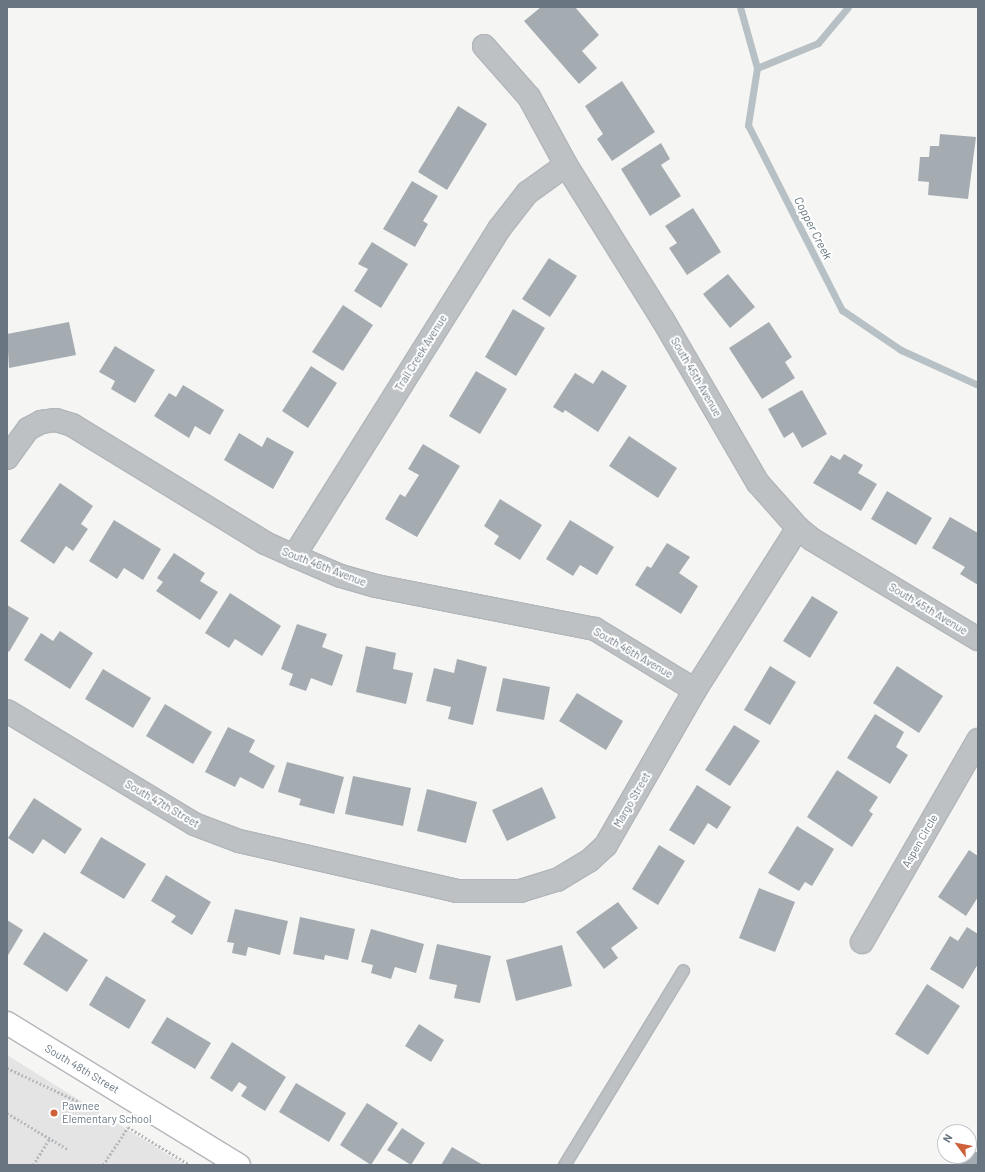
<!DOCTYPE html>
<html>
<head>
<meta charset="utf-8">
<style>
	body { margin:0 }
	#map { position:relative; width:985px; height:1172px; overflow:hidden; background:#f5f5f3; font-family:Barlow,sans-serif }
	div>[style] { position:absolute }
	.built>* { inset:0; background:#e3e4e3 }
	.stream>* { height:7px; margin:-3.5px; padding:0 3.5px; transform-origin:3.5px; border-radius:3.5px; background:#b7c1c5 }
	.building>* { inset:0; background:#a5acb1 }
	.path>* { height:2.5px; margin-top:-1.25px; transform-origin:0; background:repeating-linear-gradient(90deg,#b7babc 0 2px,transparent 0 4px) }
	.roads { filter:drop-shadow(1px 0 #b2b6ba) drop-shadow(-1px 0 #b2b6ba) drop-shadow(0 1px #b2b6ba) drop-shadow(0 -1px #b2b6ba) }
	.lane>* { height:11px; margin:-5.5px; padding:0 5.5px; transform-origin:5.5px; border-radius:5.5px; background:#bdc1c4 }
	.street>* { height:22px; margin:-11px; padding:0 11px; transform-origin:11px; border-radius:11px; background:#bdc1c4 }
	.secondary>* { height:22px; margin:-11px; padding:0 11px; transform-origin:11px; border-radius:11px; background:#fff }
	.dots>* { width:11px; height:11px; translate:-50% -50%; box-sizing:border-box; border:2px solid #fff; border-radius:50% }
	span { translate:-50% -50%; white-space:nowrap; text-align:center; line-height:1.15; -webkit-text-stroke:4px #fff; paint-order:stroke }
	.street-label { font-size:11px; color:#687580 }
	.poi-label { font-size:11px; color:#687580 }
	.left { translate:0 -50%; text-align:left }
	.water-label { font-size:12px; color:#64757d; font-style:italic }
	.frame { position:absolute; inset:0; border:8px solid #687580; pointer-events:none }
	.north { position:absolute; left:937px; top:1124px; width:40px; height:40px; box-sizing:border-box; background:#fff; border:1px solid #c3c8cc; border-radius:50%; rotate:302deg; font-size:11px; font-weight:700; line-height:16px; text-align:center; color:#687580 }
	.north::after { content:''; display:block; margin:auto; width:14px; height:18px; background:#ce613a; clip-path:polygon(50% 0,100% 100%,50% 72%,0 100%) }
</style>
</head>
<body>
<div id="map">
	<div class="built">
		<i style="clip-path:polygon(7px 1055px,92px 1108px,185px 1165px,7px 1165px)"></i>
	</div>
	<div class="stream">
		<i style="left:740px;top:7px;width:63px;rotate:74.4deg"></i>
		<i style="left:757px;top:68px;width:58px;rotate:99deg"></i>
		<i style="left:748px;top:125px;width:208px;rotate:63.1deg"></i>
		<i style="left:842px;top:310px;width:71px;rotate:34.1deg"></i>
		<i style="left:901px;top:350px;width:85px;rotate:24.4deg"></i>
		<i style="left:757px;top:68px;width:66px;rotate:-22.3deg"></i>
		<i style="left:818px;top:43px;width:47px;rotate:-50.2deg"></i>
	</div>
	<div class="building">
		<i style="clip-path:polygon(541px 7px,575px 7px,599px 35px,582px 51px,597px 68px,579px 84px,524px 21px)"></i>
		<i style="clip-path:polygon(622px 81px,655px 132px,612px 161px,597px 139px,603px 134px,585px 106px)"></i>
		<i style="clip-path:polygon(458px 106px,487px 124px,447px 190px,418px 172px)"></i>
		<i style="clip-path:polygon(940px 134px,976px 137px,968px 199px,928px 195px,929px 182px,918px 181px,920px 157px,929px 157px,930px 146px,939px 146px)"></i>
		<i style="clip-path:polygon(661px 143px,670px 159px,661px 165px,681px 196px,650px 216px,621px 169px)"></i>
		<i style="clip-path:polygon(412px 181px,438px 196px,423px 221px,428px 224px,415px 247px,383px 229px)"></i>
		<i style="clip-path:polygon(693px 208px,721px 252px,687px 275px,669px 248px,677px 243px,665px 226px)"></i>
		<i style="clip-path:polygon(372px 242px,408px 264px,381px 308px,354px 291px,368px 269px,358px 264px)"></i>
		<i style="clip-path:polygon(549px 258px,577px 276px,550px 317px,522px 299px)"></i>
		<i style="clip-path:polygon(728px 274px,755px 307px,730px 328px,703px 294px)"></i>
		<i style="clip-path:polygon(343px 305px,373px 325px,343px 371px,312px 352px)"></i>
		<i style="clip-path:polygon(513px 309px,545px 328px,516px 376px,485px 357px)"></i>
		<i style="clip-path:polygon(69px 322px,76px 355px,9px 368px,7px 334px)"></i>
		<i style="clip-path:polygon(769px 322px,792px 357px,785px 362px,795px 378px,762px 399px,729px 348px)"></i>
		<i style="clip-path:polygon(115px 346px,155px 370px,135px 403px,111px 389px,115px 381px,99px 372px)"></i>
		<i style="clip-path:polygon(311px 366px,337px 383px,308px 428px,282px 411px)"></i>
		<i style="clip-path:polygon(602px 370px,627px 386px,598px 432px,565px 410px,563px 413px,553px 407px,575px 373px,593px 384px)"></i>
		<i style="clip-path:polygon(476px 371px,507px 389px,480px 434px,449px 416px)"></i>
		<i style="clip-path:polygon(183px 385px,224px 410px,210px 435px,195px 426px,189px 438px,154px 416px,169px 393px,176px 397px)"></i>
		<i style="clip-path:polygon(802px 390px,827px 434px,802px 448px,793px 432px,784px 438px,768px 409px)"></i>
		<i style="clip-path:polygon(239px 433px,262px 447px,267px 437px,294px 452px,273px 489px,224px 460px)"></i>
		<i style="clip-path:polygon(629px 436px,677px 468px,658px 498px,609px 466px)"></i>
		<i style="clip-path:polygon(423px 444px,460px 466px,417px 537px,385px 519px,400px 494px,405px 497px,419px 475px,408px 469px)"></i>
		<i style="clip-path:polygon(844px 454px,863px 465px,858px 473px,877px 484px,861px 511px,813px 483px,831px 455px,840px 460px)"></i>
		<i style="clip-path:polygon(60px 483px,93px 506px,81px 524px,88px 529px,73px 551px,66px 546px,54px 564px,20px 541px)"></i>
		<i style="clip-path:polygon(887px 491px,932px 518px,916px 545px,871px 519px)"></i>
		<i style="clip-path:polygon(500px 499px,542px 525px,520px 560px,494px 544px,499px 536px,484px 526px)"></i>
		<i style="clip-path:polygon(950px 517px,978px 533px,978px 585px,960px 574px,965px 567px,932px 548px)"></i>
		<i style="clip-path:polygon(114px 520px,161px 549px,143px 580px,124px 568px,117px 579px,89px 561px)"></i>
		<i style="clip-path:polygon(570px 520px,614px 547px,597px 575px,580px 565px,573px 576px,546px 559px)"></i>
		<i style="clip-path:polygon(667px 543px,690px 557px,679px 573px,698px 586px,681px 614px,635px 585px,647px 566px,651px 568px)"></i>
		<i style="clip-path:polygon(174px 553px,205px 573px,200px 581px,218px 592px,200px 620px,156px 591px,163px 582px,157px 578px)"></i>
		<i style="clip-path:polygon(230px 593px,281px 626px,262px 656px,235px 639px,229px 648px,205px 633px)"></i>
		<i style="clip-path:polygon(812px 596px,838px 612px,810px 658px,783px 641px)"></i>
		<i style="clip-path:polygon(7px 605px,29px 618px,9px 652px,7px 650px)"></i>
		<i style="clip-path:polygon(297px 624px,327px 634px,322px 647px,343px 655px,332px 686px,311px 678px,306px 691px,289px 685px,293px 674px,281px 669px)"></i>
		<i style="clip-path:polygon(60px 631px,93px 653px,70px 689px,24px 660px,41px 633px,53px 641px)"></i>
		<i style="clip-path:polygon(366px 646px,396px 653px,393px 669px,413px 673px,406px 704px,356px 692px)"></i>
		<i style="clip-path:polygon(457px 659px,487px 667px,473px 725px,448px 719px,451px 707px,426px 701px,434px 668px,454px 673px)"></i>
		<i style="clip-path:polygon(770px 666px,796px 682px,770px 725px,744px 710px)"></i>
		<i style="clip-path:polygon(897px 666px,943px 696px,919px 733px,873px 703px)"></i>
		<i style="clip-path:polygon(103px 669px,151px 698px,133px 728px,85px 699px)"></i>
		<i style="clip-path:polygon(503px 678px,550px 687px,544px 720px,496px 711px)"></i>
		<i style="clip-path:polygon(577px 693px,623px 721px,606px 750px,559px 721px)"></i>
		<i style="clip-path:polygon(165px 704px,212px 732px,193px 764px,146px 736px)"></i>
		<i style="clip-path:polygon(875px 714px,904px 732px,896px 747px,908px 755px,890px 784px,847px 758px)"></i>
		<i style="clip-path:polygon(734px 725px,760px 741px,730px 786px,705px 770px)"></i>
		<i style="clip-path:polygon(228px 727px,255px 740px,249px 752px,275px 766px,263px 789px,240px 777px,235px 787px,205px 772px)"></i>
		<i style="clip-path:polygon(287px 762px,344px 777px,334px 814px,299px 805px,301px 799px,278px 792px)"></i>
		<i style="clip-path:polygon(837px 770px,878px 797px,869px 811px,873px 814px,852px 847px,807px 817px)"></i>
		<i style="clip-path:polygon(353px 776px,411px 788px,403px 826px,345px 814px)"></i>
		<i style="clip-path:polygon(697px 785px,731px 807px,717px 829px,708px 823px,694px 845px,669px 830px)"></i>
		<i style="clip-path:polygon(542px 787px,556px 818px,507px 841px,492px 810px)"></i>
		<i style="clip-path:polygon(427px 789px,477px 802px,466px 843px,417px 831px)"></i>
		<i style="clip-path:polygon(34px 798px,82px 829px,65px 854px,43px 839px,33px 854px,8px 838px)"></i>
		<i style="clip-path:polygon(797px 826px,834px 849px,812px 886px,805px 882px,799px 891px,768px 873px)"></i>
		<i style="clip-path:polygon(101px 837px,146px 864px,124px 899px,80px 873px)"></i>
		<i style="clip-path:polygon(659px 845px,685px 861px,658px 905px,632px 889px)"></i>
		<i style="clip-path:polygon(969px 850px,978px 856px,978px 897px,966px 916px,938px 897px)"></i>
		<i style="clip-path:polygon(166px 875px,211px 902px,192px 935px,171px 922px,176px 916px,151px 901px)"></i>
		<i style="clip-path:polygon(759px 888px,795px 902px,775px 952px,739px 938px)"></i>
		<i style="clip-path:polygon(618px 902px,638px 928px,611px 948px,618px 958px,604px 969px,576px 932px)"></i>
		<i style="clip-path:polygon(235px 909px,288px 921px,280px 955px,248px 947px,246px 956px,232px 953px,234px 943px,227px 942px)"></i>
		<i style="clip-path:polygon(300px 917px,355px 929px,348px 960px,325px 955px,324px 960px,293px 954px)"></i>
		<i style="clip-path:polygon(7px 920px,23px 930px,7px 957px)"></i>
		<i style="clip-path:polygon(967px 927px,978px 934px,978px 964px,963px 989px,930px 969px,950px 936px,958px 941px)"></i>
		<i style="clip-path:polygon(371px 929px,424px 944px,416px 973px,395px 967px,391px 979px,371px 973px,373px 965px,361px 962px)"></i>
		<i style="clip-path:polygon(44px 932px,88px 960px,67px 992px,23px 964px)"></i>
		<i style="clip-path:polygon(437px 944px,491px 956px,480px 1003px,454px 998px,457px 985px,429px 979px)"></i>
		<i style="clip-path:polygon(562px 945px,572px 986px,516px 1001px,506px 960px)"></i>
		<i style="clip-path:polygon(106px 976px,146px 1000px,129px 1029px,89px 1005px)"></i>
		<i style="clip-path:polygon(927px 984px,960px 1006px,928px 1055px,895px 1034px)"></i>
		<i style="clip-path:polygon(167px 1017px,211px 1043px,195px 1069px,151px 1043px)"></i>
		<i style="clip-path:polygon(419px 1024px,444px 1040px,431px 1062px,405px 1046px)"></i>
		<i style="clip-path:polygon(232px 1042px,286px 1077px,265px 1111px,241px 1096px,247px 1087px,239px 1082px,232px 1092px,210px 1078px)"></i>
		<i style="clip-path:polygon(296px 1083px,346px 1113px,329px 1142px,279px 1112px)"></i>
		<i style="clip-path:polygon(367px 1103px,398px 1123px,371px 1165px,340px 1145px)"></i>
		<i style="clip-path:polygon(402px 1128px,425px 1143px,411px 1165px,387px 1150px)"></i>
		<i style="clip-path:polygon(452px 1147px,483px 1165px,441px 1165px)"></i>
		<i style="clip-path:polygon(969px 1148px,978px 1153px,978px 1165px,959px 1165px,964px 1156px,969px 1156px)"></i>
	</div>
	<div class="path">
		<i style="left:7px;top:1068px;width:94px;rotate:25.2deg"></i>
		<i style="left:7px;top:1113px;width:72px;rotate:30.8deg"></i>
		<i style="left:33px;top:1165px;width:32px;rotate:-58deg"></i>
		<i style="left:103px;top:1165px;width:45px;rotate:-56.7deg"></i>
		<i style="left:128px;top:1127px;width:73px;rotate:31.5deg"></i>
	</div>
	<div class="roads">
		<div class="lane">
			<i style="left:564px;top:1165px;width:228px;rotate:-58.6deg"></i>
		</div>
		<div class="street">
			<i style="left:484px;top:46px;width:68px;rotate:48.6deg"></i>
			<i style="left:529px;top:97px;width:77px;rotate:61.4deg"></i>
			<i style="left:566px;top:165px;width:183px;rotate:58deg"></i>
			<i style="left:663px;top:320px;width:189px;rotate:59.8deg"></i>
			<i style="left:758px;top:483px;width:60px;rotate:48.4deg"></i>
			<i style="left:798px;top:528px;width:19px;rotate:39deg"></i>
			<i style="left:813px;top:540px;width:192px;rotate:31deg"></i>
			<i style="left:7px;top:458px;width:36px;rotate:-54deg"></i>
			<i style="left:28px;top:429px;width:15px;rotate:-28deg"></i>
			<i style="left:41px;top:422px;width:15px;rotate:-8deg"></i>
			<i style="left:56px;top:420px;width:17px;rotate:17deg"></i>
			<i style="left:72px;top:425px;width:226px;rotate:31.4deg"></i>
			<i style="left:265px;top:543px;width:32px;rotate:24deg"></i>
			<i style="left:294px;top:556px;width:51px;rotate:23.1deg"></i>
			<i style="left:341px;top:576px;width:36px;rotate:16deg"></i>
			<i style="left:376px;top:586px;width:223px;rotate:11.1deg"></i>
			<i style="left:595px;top:629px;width:117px;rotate:31.4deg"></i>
			<i style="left:294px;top:556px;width:386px;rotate:-57.9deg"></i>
			<i style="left:499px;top:229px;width:46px;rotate:-52.1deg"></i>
			<i style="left:527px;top:193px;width:48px;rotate:-35.7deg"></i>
			<i style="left:7px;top:711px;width:218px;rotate:31.1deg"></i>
			<i style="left:194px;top:824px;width:48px;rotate:20.7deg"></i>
			<i style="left:239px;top:841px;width:224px;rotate:12.9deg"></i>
			<i style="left:457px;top:891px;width:63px"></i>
			<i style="left:520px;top:891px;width:39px;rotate:-17deg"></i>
			<i style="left:557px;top:880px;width:37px;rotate:-31deg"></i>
			<i style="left:589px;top:861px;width:23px;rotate:-43deg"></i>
			<i style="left:606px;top:845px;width:179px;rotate:-60.1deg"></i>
			<i style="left:695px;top:690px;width:192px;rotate:-57.6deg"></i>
			<i style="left:862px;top:942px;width:233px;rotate:-60.1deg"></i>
		</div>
		<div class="secondary">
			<i style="left:7px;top:1023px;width:272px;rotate:31.5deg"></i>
		</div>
	</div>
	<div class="dots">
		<i style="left:54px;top:1113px;background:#ce613a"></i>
	</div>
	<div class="street-label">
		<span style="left:421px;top:353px;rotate:-58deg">Trail Creek Avenue</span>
		<span style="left:696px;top:377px;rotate:60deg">South 45th Avenue</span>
		<span style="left:324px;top:567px;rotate:21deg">South 46th Avenue</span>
		<span style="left:928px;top:609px;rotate:31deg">South 45th Avenue</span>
		<span style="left:633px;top:653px;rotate:30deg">South 46th Avenue</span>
		<span style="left:632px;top:800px;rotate:-60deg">Margo Street</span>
		<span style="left:162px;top:804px;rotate:30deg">South 47th Street</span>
		<span style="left:920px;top:841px;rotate:-60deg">Aspen Circle</span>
		<span style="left:82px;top:1069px;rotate:31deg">South 48th Street</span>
	</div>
	<div class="poi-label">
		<span class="left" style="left:62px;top:1113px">Pawnee<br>Elementary School</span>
	</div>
	<div class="water-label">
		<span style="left:813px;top:228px;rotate:63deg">Copper Creek</span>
	</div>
	<div class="frame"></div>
	<div class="north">N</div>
</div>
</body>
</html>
